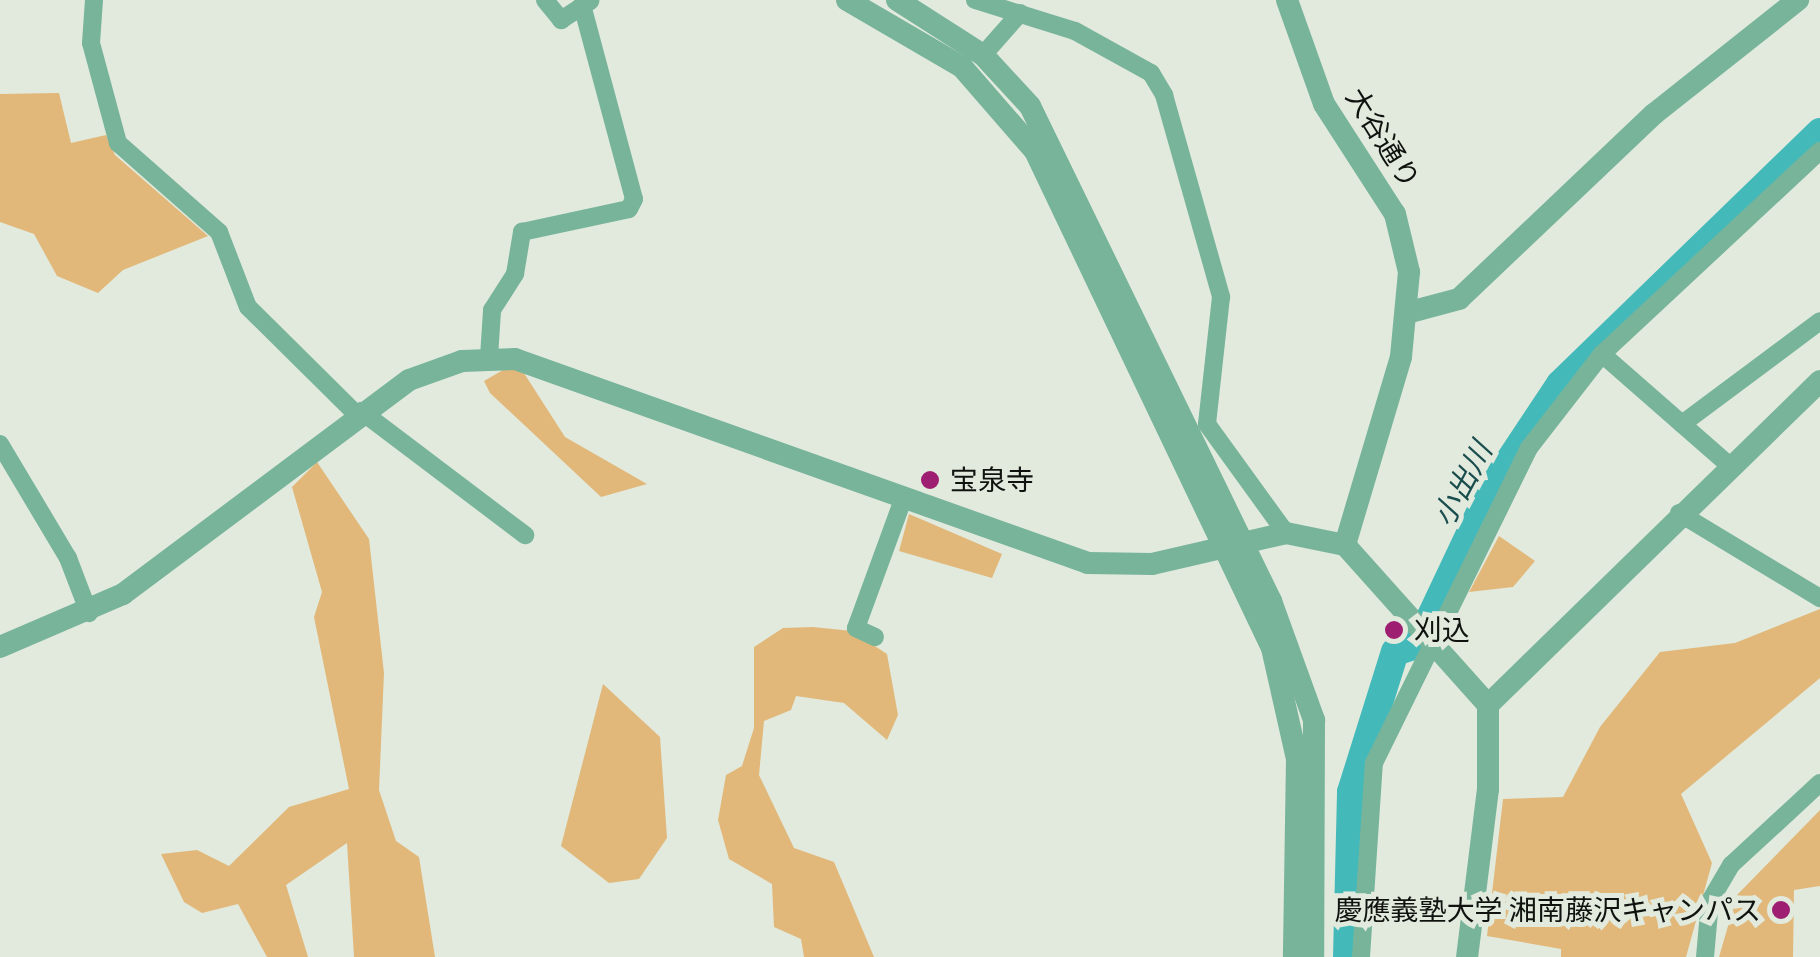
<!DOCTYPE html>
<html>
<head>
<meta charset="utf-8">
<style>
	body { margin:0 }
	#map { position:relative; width:1820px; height:957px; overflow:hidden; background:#e1eadd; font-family:Ubuntu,"Noto Sans JP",sans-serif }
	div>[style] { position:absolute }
	.green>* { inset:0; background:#e2b87a }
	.river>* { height:28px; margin:-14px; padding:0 14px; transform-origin:14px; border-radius:14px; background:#44b9ba }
	.minor>* { height:18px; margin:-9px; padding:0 9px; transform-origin:9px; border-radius:9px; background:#78b49a }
	.tertiary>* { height:22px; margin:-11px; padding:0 11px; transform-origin:11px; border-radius:11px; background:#78b49a }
	.dots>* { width:28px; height:28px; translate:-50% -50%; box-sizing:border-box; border:5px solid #e1eadd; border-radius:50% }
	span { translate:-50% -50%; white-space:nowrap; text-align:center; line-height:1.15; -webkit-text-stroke:10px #e1eadd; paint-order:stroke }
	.street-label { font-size:28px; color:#0f120e }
	.poi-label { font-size:28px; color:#0f120e }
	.left { translate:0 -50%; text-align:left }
	.right { translate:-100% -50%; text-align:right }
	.water-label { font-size:30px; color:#1a4d4d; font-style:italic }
</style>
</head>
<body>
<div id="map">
	<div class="green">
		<i style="clip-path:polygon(59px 93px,71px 143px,106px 135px,115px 155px,208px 236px,123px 270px,98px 293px,57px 276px,34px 234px,0 222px,0 94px)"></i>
		<i style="clip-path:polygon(503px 370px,522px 370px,565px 437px,647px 484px,601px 497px,490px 393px,484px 381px)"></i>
		<i style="clip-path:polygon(317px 462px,369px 539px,384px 673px,379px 790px,396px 841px,419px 857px,435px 957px,354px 957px,347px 843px,286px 885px,308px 957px,267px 957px,238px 904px,202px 913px,184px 902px,161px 854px,197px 850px,229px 866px,289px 807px,349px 789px,314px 617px,322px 592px,292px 487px)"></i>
		<i style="clip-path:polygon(909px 514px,1002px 554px,992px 578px,899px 551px)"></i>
		<i style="clip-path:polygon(1499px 536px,1535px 561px,1513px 587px,1469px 592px)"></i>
		<i style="clip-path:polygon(1820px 609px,1820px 678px,1681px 794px,1712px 863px,1686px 957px,1561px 957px,1561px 949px,1487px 936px,1503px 799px,1563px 797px,1600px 727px,1660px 652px,1735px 643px)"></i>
		<i style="clip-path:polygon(813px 627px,852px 631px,887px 654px,898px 715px,887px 740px,844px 703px,796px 696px,791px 710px,764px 721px,759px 775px,794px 848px,834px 862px,874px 957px,804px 957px,801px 939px,774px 927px,772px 884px,729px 859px,718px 820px,726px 775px,742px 766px,754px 728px,754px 647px,783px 628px)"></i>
		<i style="clip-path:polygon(603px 684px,660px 737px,667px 838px,639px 879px,609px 883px,561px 846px)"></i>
		<i style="clip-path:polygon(1820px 810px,1820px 886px,1794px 890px,1793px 957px,1719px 957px,1737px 895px)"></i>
	</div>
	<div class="river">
		<i style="left:1347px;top:957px;width:165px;rotate:-88.6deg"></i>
		<i style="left:1351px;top:792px;width:147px;rotate:-72.6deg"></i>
		<i style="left:1395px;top:652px;width:19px;rotate:-18deg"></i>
		<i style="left:1413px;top:646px;width:33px;rotate:-59deg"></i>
		<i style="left:1430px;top:618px;width:147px;rotate:-64.7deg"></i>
		<i style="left:1493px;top:485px;width:121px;rotate:-56.4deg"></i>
		<i style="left:1560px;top:384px;width:362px;rotate:-44.1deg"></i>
	</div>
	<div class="minor">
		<i style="left:94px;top:0;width:43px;rotate:94deg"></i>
		<i style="left:91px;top:43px;width:104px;rotate:74.9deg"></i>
		<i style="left:118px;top:143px;width:135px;rotate:41.4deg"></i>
		<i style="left:219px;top:232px;width:80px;rotate:68.9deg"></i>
		<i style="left:248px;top:307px;width:153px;rotate:44.7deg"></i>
		<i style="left:545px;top:0;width:26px;rotate:51deg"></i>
		<i style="left:561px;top:20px;width:35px;rotate:-33deg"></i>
		<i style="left:975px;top:0;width:105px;rotate:17.2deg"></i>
		<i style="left:1075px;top:31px;width:87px;rotate:28.9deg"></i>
		<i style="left:1151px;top:73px;width:26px;rotate:59deg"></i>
		<i style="left:1164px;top:95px;width:210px;rotate:74.2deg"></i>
		<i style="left:1221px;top:297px;width:128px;rotate:96.3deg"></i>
		<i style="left:1207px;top:424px;width:135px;rotate:54.1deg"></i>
		<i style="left:983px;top:55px;width:56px;rotate:-48.6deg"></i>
		<i style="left:1602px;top:354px;width:169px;rotate:41.2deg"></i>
		<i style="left:489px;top:357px;width:47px;rotate:-86.3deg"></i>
		<i style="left:492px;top:310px;width:43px;rotate:-57.4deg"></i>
		<i style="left:515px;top:274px;width:43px;rotate:-80.5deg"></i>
		<i style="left:522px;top:232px;width:109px;rotate:-12.1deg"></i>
		<i style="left:629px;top:209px;width:11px;rotate:-63deg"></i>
		<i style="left:634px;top:199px;width:201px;rotate:-105deg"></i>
		<i style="left:361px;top:411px;width:206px;rotate:37.1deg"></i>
		<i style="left:1682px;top:424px;width:172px;rotate:-36.7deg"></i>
		<i style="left:0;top:444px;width:133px;rotate:59.2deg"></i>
		<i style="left:68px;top:558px;width:59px;rotate:69.1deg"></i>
		<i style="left:1679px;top:513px;width:165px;rotate:31.1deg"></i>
		<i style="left:875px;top:637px;width:21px;rotate:-155deg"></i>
		<i style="left:856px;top:628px;width:140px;rotate:-69.9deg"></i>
		<i style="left:1361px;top:957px;width:194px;rotate:-86.2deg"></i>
		<i style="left:1374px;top:763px;width:351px;rotate:-63.8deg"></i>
		<i style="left:1529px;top:448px;width:119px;rotate:-52.2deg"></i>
		<i style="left:1602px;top:354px;width:298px;rotate:-43deg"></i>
		<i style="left:1705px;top:957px;width:56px;rotate:-84.9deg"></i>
		<i style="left:1710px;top:901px;width:42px;rotate:-59.7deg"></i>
		<i style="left:1731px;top:865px;width:121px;rotate:-42.7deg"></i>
	</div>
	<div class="tertiary">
		<i style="left:847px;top:0;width:133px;rotate:30.2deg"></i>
		<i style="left:962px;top:67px;width:111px;rotate:49deg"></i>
		<i style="left:1035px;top:151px;width:551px;rotate:64.51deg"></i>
		<i style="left:1272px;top:648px;width:114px;rotate:77.3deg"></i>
		<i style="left:1297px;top:759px;width:198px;rotate:90.9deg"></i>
		<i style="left:897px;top:0;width:102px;rotate:32.6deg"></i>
		<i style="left:983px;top:55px;width:69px;rotate:47.3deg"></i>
		<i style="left:1030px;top:106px;width:551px;rotate:64.04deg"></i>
		<i style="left:1271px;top:601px;width:127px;rotate:70.1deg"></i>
		<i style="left:1314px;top:720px;width:237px;rotate:90.2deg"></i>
		<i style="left:1287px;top:0;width:110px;rotate:70.4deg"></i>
		<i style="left:1324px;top:104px;width:131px;rotate:57.2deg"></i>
		<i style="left:1395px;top:214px;width:60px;rotate:76.4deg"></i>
		<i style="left:1409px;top:272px;width:85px;rotate:95.4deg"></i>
		<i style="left:1401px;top:357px;width:196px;rotate:106.6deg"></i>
		<i style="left:1410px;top:312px;width:51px;rotate:-14.9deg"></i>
		<i style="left:1459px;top:299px;width:269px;rotate:-43.5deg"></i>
		<i style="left:1654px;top:114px;width:184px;rotate:-38.4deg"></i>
		<i style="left:0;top:647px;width:134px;rotate:-23.3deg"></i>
		<i style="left:123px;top:594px;width:357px;rotate:-36.8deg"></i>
		<i style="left:409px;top:380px;width:56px;rotate:-19.7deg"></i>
		<i style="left:462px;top:361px;width:53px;rotate:-2.2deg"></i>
		<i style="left:515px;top:359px;width:608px;rotate:19.6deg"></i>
		<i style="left:1088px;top:563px;width:64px;rotate:0.9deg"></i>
		<i style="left:1152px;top:564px;width:138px;rotate:-13deg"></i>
		<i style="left:1286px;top:533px;width:60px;rotate:11.5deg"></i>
		<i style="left:1345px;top:545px;width:215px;rotate:48.2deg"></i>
		<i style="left:1488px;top:705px;width:84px;rotate:90deg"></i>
		<i style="left:1488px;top:789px;width:169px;rotate:97.1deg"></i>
		<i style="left:1488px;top:705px;width:464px;rotate:-44.3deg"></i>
	</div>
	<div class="dots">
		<i style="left:930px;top:480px;background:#9e1e72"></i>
		<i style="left:1394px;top:630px;background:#9e1e72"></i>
		<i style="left:1781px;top:910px;background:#9e1e72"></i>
	</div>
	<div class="street-label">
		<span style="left:1383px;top:138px;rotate:58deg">大谷通り</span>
	</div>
	<div class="poi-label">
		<span class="left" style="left:950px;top:480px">宝泉寺</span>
		<span class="left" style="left:1414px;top:630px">刈込</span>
		<span class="right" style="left:1761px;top:910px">慶應義塾大学 湘南藤沢キャンパス</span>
	</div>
	<div class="water-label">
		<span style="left:1462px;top:484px;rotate:-62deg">小出川</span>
	</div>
</div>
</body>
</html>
